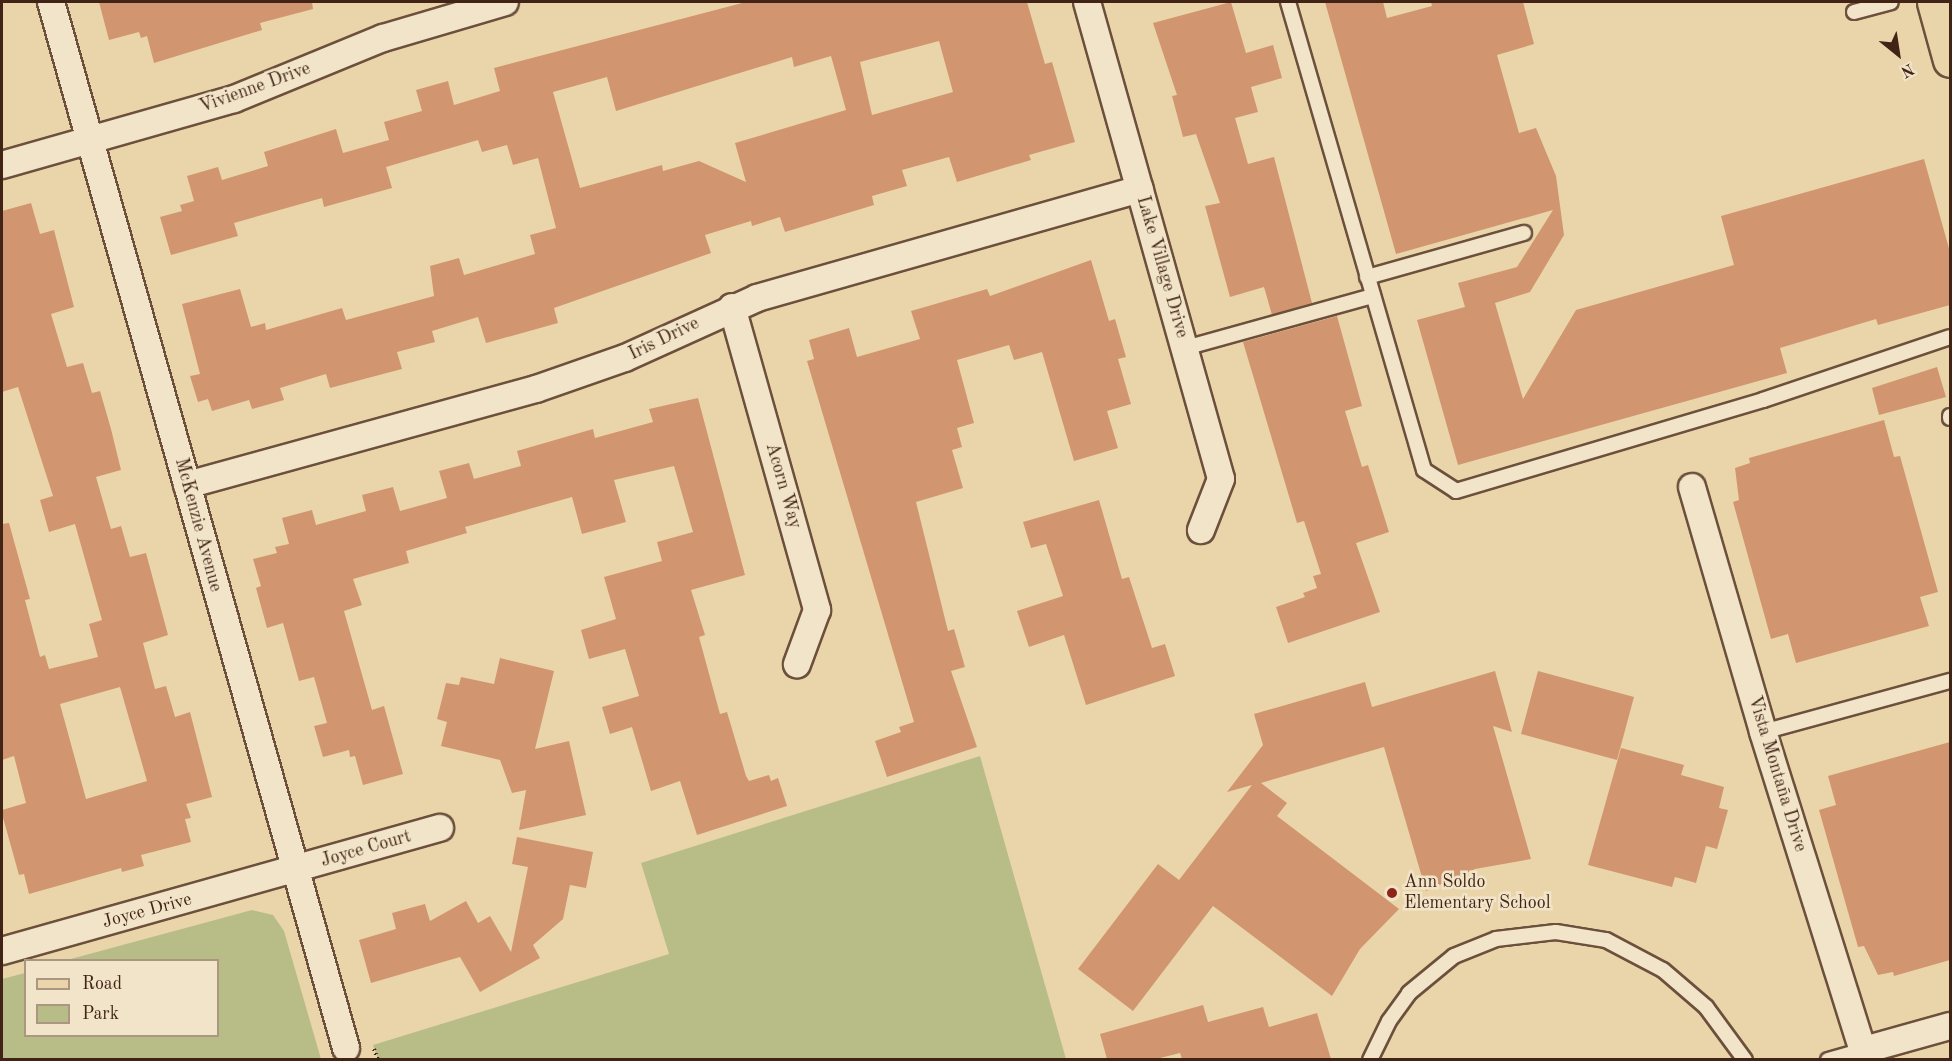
<!DOCTYPE html>
<html>
<head>
<meta charset="utf-8">
<style>
	body { margin:0 }
	#map { position:relative; width:1952px; height:1061px; overflow:hidden; background:#ead5ab; font-family:"Old Standard TT",serif }
	div>[style] { position:absolute }
	.green>* { inset:0; background:#b8bd88 }
	.building>* { inset:0; background:#d1966f }
	.path>* { height:4px; margin-top:-2px; transform-origin:0; background:repeating-linear-gradient(90deg,#422417 0 1.5px,transparent 0 4.5px) }
	.roads { filter:drop-shadow(2px 0 #6c503c) drop-shadow(-2px 0 #6c503c) drop-shadow(0 2px #6c503c) drop-shadow(0 -2px #6c503c) }
	.lane>* { height:14px; margin:-7px; padding:0 7px; transform-origin:7px; border-radius:7px; background:#f1e4c8 }
	.street>* { height:26px; margin:-13px; padding:0 13px; transform-origin:13px; border-radius:13px; background:#f1e4c8 }
	.primary>* { height:33px; margin:-16.5px; padding:0 16.5px; transform-origin:16.5px; border-radius:16.5px; background:#ead5ab }
	.dots>* { width:16px; height:16px; translate:-50% -50%; box-sizing:border-box; border:3px solid #f1e4c8; border-radius:50% }
	span { translate:-50% -50%; white-space:nowrap; text-align:center; line-height:1.15; -webkit-text-stroke:5px #f1e4c8; paint-order:stroke }
	.street-label { font-size:18px; color:#422417 }
	.poi-label { font-size:18px; color:#422417 }
	.left { translate:0 -50%; text-align:left }
	.frame { position:absolute; inset:0; border:3px solid #422417; pointer-events:none }
	.legend { position:absolute; left:24px; top:959px; width:195px; height:78px; box-sizing:border-box; background:#f1e4c8; border:2px solid #ab9781; margin:0; padding:8px 10px; list-style:none; font-size:18px; color:#422417 }
	.legend li { display:flex; align-items:center; gap:12px; height:30px }
	.legend b { width:30px; border:2px solid #ab9781 }
	.north { position:absolute; left:1868px; top:24px; width:60px; height:60px; -webkit-text-stroke:4px #f1e4c8; paint-order:stroke; rotate:150deg; font-size:16px; font-weight:700; line-height:24px; text-align:center; color:#422417 }
	.north::after { content:''; display:block; margin:auto; width:21px; height:27px; background:#422417; clip-path:polygon(50% 0,100% 100%,50% 72%,0 100%) }
</style>
</head>
<body>
<div id="map">
	<div class="green">
		<i style="clip-path:polygon(980px 756px,1066px 1059px,378px 1059px,373px 1045px,669px 954px,641px 863px)"></i>
		<i style="clip-path:polygon(252px 910px,273px 915px,284px 931px,321px 1059px,2px 1059px,2px 979px,25px 973px,26px 1036px,218px 1036px,218px 960px,67px 960px)"></i>
	</div>
	<div class="building">
		<i style="clip-path:polygon(99px 2px,312px 2px,313px 9px,260px 23px,262px 30px,154px 63px,147px 36px,141px 38px,139px 32px,109px 40px)"></i>
		<i style="clip-path:polygon(evenodd,746px 2px,1027px 2px,1045px 64px,1052px 62px,1075px 142px,1029px 155px,1031px 160px,957px 182px,949px 157px,902px 170px,907px 186px,872px 196px,874px 205px,785px 232px,780px 217px,752px 226px,751px 221px,705px 235px,711px 253px,554px 308px,558px 323px,486px 343px,478px 317px,432px 331px,435px 342px,397px 352px,402px 369px,330px 388px,326px 374px,280px 388px,284px 400px,252px 409px,249px 400px,212px 411px,208px 399px,198px 402px,190px 376px,200px 374px,182px 304px,240px 289px,251px 327px,265px 323px,266px 330px,342px 308px,346px 320px,434px 296px,430px 266px,459px 258px,464px 275px,535px 254px,530px 235px,556px 228px,538px 158px,513px 165px,507px 145px,482px 152px,478px 140px,386px 167px,392px 188px,324px 207px,322px 198px,234px 223px,238px 236px,171px 255px,160px 217px,182px 211px,180px 205px,194px 201px,187px 176px,218px 167px,222px 180px,268px 166px,264px 152px,336px 129px,343px 153px,389px 140px,384px 122px,422px 111px,416px 90px,448px 81px,454px 105px,500px 91px,494px 68px,746px 2px,939px 41px,953px 92px,872px 115px,860px 62px,939px 41px,746px 2px,831px 56px,846px 110px,735px 143px,746px 182px,699px 161px,663px 171px,662px 165px,580px 188px,553px 92px,607px 77px,616px 111px,792px 57px,794px 67px,831px 56px)"></i>
		<i style="clip-path:polygon(1231px 2px,1246px 53px,1273px 45px,1282px 78px,1251px 87px,1258px 112px,1235px 118px,1248px 164px,1274px 157px,1312px 303px,1272px 315px,1264px 287px,1230px 297px,1205px 206px,1220px 203px,1196px 134px,1183px 137px,1172px 96px,1177px 95px,1153px 23px)"></i>
		<i style="clip-path:polygon(1325px 2px,1383px 2px,1387px 18px,1432px 6px,1431px 2px,1523px 2px,1534px 44px,1497px 55px,1519px 133px,1536px 128px,1556px 176px,1564px 235px,1530px 292px,1495px 303px,1523px 399px,1576px 310px,1734px 265px,1721px 216px,1924px 159px,1950px 252px,1950px 305px,1878px 325px,1876px 319px,1780px 348px,1787px 373px,1458px 465px,1417px 320px,1465px 307px,1458px 283px,1517px 267px,1553px 210px,1396px 254px)"></i>
		<i style="clip-path:polygon(evenodd,31px 203px,40px 234px,54px 230px,74px 307px,51px 314px,67px 367px,83px 363px,92px 393px,100px 391px,111px 429px,121px 470px,96px 477px,111px 529px,121px 526px,130px 557px,146px 553px,168px 635px,143px 643px,155px 689px,166px 686px,175px 717px,190px 712px,212px 797px,186px 804px,191px 818px,185px 819px,191px 842px,141px 855px,144px 866px,122px 872px,121px 868px,29px 894px,24px 874px,19px 875px,2px 814px,2px 810px,26px 803px,14px 756px,2px 760px,2px 524px,9px 523px,30px 599px,25px 600px,40px 657px,45px 655px,49px 669px,98px 657px,89px 624px,102px 620px,75px 524px,49px 532px,40px 500px,53px 496px,18px 387px,2px 392px,2px 211px,31px 203px,120px 687px,147px 781px,86px 799px,60px 704px,120px 687px)"></i>
		<i style="clip-path:polygon(1091px 260px,1109px 321px,1115px 319px,1126px 357px,1118px 359px,1131px 404px,1107px 411px,1118px 448px,1074px 461px,1042px 352px,1014px 360px,1009px 345px,957px 360px,974px 423px,957px 428px,962px 447px,952px 450px,963px 488px,916px 502px,948px 631px,954px 629px,965px 667px,951px 671px,977px 747px,887px 777px,875px 741px,901px 732px,899px 727px,914px 722px,807px 361px,814px 359px,809px 340px,849px 328px,857px 357px,920px 339px,911px 311px,987px 289px,990px 296px)"></i>
		<i style="clip-path:polygon(1337px 316px,1362px 406px,1345px 411px,1362px 467px,1368px 465px,1389px 532px,1356px 543px,1380px 612px,1288px 643px,1276px 607px,1305px 597px,1303px 593px,1317px 588px,1313px 576px,1321px 574px,1304px 521px,1297px 523px,1243px 342px)"></i>
		<i style="clip-path:polygon(1937px 367px,1946px 397px,1879px 415px,1872px 388px)"></i>
		<i style="clip-path:polygon(698px 398px,745px 575px,691px 590px,705px 635px,699px 637px,720px 714px,727px 712px,746px 776px,749px 781px,769px 775px,771px 781px,778px 778px,787px 806px,697px 835px,680px 781px,651px 791px,632px 727px,610px 734px,602px 707px,639px 696px,625px 649px,589px 659px,581px 630px,616px 619px,604px 577px,662px 561px,657px 542px,693px 532px,674px 466px,614px 480px,626px 522px,582px 534px,572px 497px,465px 527px,467px 533px,406px 551px,409px 563px,353px 579px,362px 605px,344px 611px,372px 710px,384px 706px,403px 774px,363px 785px,355px 756px,350px 757px,349px 750px,323px 757px,314px 726px,327px 723px,314px 677px,299px 681px,283px 623px,267px 628px,256px 588px,261px 586px,253px 559px,277px 553px,275px 547px,289px 544px,282px 518px,312px 510px,316px 525px,366px 511px,362px 495px,393px 487px,400px 511px,447px 498px,439px 471px,469px 463px,474px 479px,521px 466px,517px 451px,593px 429px,595px 438px,653px 422px,649px 409px)"></i>
		<i style="clip-path:polygon(1884px 420px,1894px 457px,1900px 456px,1938px 592px,1920px 597px,1929px 626px,1796px 663px,1788px 634px,1771px 639px,1733px 502px,1739px 500px,1735px 468px,1750px 463px,1749px 458px)"></i>
		<i style="clip-path:polygon(1099px 500px,1122px 579px,1129px 577px,1152px 648px,1165px 644px,1175px 676px,1086px 705px,1064px 635px,1029px 647px,1017px 611px,1063px 596px,1046px 544px,1031px 548px,1023px 522px)"></i>
		<i style="clip-path:polygon(500px 658px,554px 671px,535px 749px,569px 741px,586px 815px,519px 830px,526px 790px,512px 793px,500px 760px,441px 746px,447px 722px,437px 719px,446px 683px,459px 685px,461px 677px,494px 684px)"></i>
		<i style="clip-path:polygon(1495px 671px,1512px 732px,1493px 726px,1531px 859px,1475px 869px,1426px 891px,1384px 747px,1261px 783px,1287px 803px,1277px 816px,1399px 909px,1360px 949px,1332px 996px,1213px 906px,1133px 1011px,1078px 969px,1158px 864px,1179px 880px,1252px 785px,1227px 792px,1263px 745px,1254px 714px,1365px 682px,1372px 707px)"></i>
		<i style="clip-path:polygon(1538px 671px,1634px 697px,1617px 760px,1521px 734px)"></i>
		<i style="clip-path:polygon(1950px 742px,1950px 960px,1894px 976px,1893px 972px,1878px 975px,1864px 946px,1858px 947px,1819px 810px,1836px 805px,1828px 776px)"></i>
		<i style="clip-path:polygon(1621px 748px,1684px 765px,1681px 775px,1724px 787px,1719px 808px,1728px 810px,1717px 849px,1706px 846px,1696px 883px,1675px 877px,1672px 887px,1588px 865px)"></i>
		<i style="clip-path:polygon(517px 837px,593px 852px,586px 888px,570px 885px,563px 919px,533px 945px,540px 958px,480px 992px,460px 957px,371px 983px,359px 940px,396px 929px,392px 913px,425px 904px,430px 921px,466px 901px,478px 923px,490px 916px,511px 952px,528px 867px,512px 864px)"></i>
		<i style="clip-path:polygon(1203px 1005px,1208px 1022px,1263px 1007px,1269px 1027px,1317px 1013px,1331px 1059px,1182px 1059px,1180px 1053px,1156px 1059px,1107px 1059px,1100px 1034px)"></i>
	</div>
	<div class="path">
		<i style="left:374px;top:1049px;width:12px;rotate:70deg"></i>
	</div>
	<div class="roads">
		<div class="lane">
			<i style="left:1288px;top:2px;width:487px;rotate:73.8deg"></i>
			<i style="left:1424px;top:470px;width:38px;rotate:33deg"></i>
			<i style="left:1456px;top:491px;width:320px;rotate:-16.5deg"></i>
			<i style="left:1763px;top:400px;width:197px;rotate:-18.6deg"></i>
			<i style="left:1854px;top:12px;width:38px;rotate:-15deg"></i>
			<i style="left:1367px;top:277px;width:163px;rotate:-15.7deg"></i>
			<i style="left:1185px;top:348px;width:195px;rotate:-15.5deg"></i>
			<i style="left:1950px;top:416px;width:2px;rotate:90deg"></i>
			<i style="left:1763px;top:732px;width:194px;rotate:-15.3deg"></i>
			<i style="left:1370px;top:1060px;width:43px;rotate:-64deg"></i>
			<i style="left:1389px;top:1021px;width:34px;rotate:-54deg"></i>
			<i style="left:1409px;top:993px;width:58px;rotate:-39.4deg"></i>
			<i style="left:1454px;top:956px;width:45px;rotate:-22deg"></i>
			<i style="left:1496px;top:939px;width:60px;rotate:-6.7deg"></i>
			<i style="left:1556px;top:932px;width:51px;rotate:9.1deg"></i>
			<i style="left:1606px;top:940px;width:64px;rotate:27.8deg"></i>
			<i style="left:1663px;top:970px;width:57px;rotate:40.7deg"></i>
			<i style="left:1706px;top:1007px;width:66px;rotate:53.7deg"></i>
			<i style="left:1828px;top:1060px;width:37px;rotate:-16deg"></i>
		</div>
		<div class="street">
			<i style="left:51px;top:2px;width:1087px;rotate:74.25deg"></i>
			<i style="left:1087px;top:2px;width:495px;rotate:74.3deg"></i>
			<i style="left:1221px;top:479px;width:55px;rotate:111.4deg"></i>
			<i style="left:2px;top:165px;width:241px;rotate:-15.9deg"></i>
			<i style="left:234px;top:99px;width:161px;rotate:-22.3deg"></i>
			<i style="left:383px;top:38px;width:127px;rotate:-16.4deg"></i>
			<i style="left:732px;top:307px;width:315px;rotate:74.3deg"></i>
			<i style="left:817px;top:610px;width:58px;rotate:110.3deg"></i>
			<i style="left:187px;top:485px;width:362px;rotate:-15.4deg"></i>
			<i style="left:536px;top:389px;width:94px;rotate:-19.2deg"></i>
			<i style="left:625px;top:358px;width:145px;rotate:-24.4deg"></i>
			<i style="left:757px;top:298px;width:398px;rotate:-15.9deg"></i>
			<i style="left:1692px;top:487px;width:255px;rotate:73.8deg"></i>
			<i style="left:1763px;top:732px;width:344px;rotate:72.6deg"></i>
			<i style="left:2px;top:951px;width:455px;rotate:-15.7deg"></i>
			<i style="left:1864px;top:1050px;width:89px;rotate:-15.6deg"></i>
		</div>
		<div class="primary">
			<i style="left:1934px;top:2px;width:60px;rotate:74.6deg"></i>
		</div>
	</div>
	<div class="dots">
		<i style="left:1392px;top:893px;background:#8f2418"></i>
	</div>
	<div class="street-label">
		<span style="left:255px;top:88px;rotate:-20deg">Vivienne Drive</span>
		<span style="left:1162px;top:267px;rotate:74deg">Lake Village Drive</span>
		<span style="left:664px;top:339px;rotate:-26deg">Iris Drive</span>
		<span style="left:783px;top:486px;rotate:74deg">Acorn Way</span>
		<span style="left:198px;top:525px;rotate:75deg">McKenzie Avenue</span>
		<span style="left:1777px;top:774px;rotate:73deg">Vista Montaña Drive</span>
		<span style="left:366px;top:849px;rotate:-16deg">Joyce Court</span>
		<span style="left:147px;top:911px;rotate:-15deg">Joyce Drive</span>
	</div>
	<div class="poi-label">
		<span class="left" style="left:1404px;top:893px">Ann Soldo<br>Elementary School</span>
	</div>
	<div class="frame"></div>
	<ul class="legend">
	<li><b style="height:8px;background:#ead5ab"></b>Road</li>
	<li><b style="height:16px;background:#b8bd88"></b>Park</li>
	</ul>
	<div class="north">N</div>
</div>
</body>
</html>
